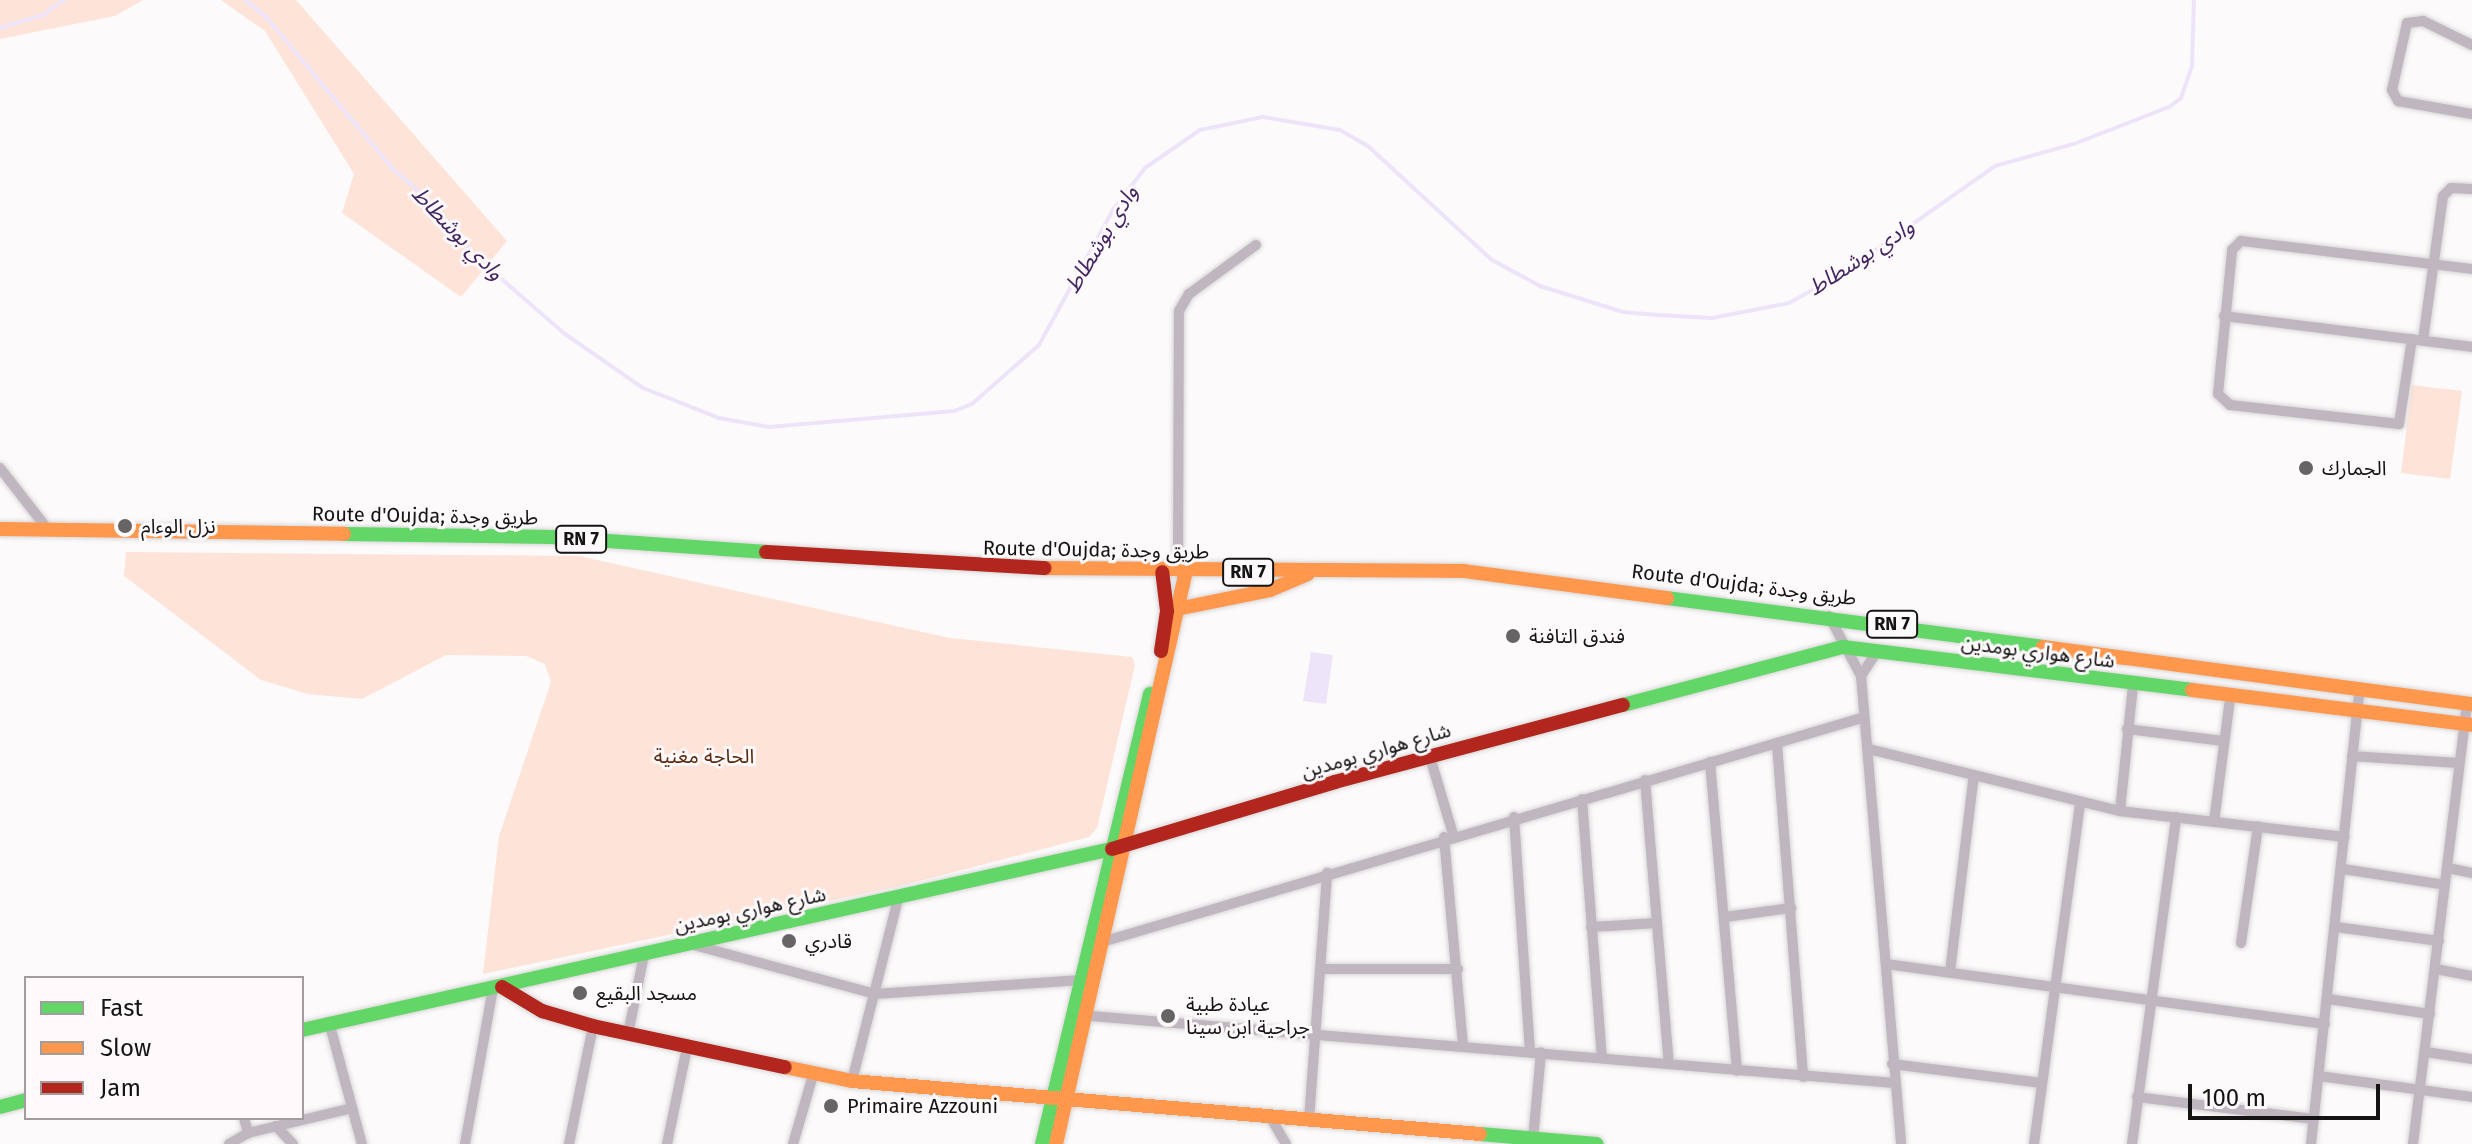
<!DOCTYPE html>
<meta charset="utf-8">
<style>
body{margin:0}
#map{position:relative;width:2472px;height:1144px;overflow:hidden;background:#fdfafb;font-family:"Fira Sans","Noto Sans Arabic",sans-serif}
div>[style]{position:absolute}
.green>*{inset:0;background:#fee3d8}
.water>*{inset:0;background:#ede4fa}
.stream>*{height:4px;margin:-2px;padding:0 2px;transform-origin:2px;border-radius:2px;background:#ede4fa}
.roads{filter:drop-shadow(0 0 2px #d7d6d6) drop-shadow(0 0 2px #d7d6d6)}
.street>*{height:10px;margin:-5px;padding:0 5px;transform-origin:5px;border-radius:5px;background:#c0b6bf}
.fast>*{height:14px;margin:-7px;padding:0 7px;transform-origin:7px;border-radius:7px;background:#63d668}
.slow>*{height:14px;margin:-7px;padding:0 7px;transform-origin:7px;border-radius:7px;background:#ff974d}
.jam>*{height:14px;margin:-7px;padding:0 7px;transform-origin:7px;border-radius:7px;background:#b3261e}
.dots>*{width:22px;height:22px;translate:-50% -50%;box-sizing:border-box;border:4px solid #fef9fb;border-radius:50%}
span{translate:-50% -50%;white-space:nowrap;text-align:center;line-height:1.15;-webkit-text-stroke:6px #fef9fb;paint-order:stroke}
.shield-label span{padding:2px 6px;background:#fef9fb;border:2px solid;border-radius:6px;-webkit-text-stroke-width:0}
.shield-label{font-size:18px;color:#151314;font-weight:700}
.poi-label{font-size:20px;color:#151314}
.left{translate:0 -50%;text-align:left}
.street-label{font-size:20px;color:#151314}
.park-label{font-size:20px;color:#5a290d}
.water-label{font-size:22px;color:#422661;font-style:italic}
.legend{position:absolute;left:24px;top:976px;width:280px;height:144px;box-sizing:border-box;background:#fef9fb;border:2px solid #a19d9f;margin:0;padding:10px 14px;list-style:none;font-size:24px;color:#151314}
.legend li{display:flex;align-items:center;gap:16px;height:40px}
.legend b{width:40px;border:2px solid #a19d9f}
.scale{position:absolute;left:2188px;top:1084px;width:192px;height:36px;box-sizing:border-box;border:4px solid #151314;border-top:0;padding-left:10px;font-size:24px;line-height:28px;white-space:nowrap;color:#151314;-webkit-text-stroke:6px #fef9fb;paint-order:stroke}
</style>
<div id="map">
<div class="green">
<i style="clip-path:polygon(0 0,143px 0,115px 16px,0 39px)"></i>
<i style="clip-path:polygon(221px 0,296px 0,507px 241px,461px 297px,342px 213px,354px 174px,265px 31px)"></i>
<i style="clip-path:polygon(2412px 385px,2462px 391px,2450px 479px,2401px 473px)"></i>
<i style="clip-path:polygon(126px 552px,579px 556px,950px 638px,1132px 657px,1135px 665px,1097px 828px,1089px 837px,900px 886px,483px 974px,499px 836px,551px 682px,545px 664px,526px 656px,446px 655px,362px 699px,308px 694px,261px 680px,124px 576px)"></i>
</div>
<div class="water">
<i style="clip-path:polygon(1311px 652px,1333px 655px,1326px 704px,1303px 701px)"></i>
</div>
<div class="stream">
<i style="left:245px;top:0;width:27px;rotate:39deg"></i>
<i style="left:266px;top:17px;width:199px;rotate:50.1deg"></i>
<i style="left:394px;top:170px;width:45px;rotate:40.5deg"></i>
<i style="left:428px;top:199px;width:75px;rotate:50.4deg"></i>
<i style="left:476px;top:257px;width:118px;rotate:40.9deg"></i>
<i style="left:565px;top:334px;width:95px;rotate:34.7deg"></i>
<i style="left:643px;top:388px;width:82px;rotate:21.5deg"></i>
<i style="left:719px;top:418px;width:51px;rotate:10.2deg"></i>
<i style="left:769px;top:427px;width:186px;rotate:-4.9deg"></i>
<i style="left:954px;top:411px;width:19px;rotate:-21deg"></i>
<i style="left:972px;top:404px;width:89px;rotate:-41.4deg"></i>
<i style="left:1039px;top:345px;width:154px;rotate:-61.3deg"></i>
<i style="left:1113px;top:210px;width:53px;rotate:-52.7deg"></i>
<i style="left:1145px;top:168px;width:67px;rotate:-34.6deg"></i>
<i style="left:1200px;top:130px;width:64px;rotate:-11.7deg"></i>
<i style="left:1263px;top:117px;width:78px;rotate:9.6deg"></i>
<i style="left:1340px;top:130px;width:34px;rotate:30deg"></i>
<i style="left:1369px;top:147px;width:167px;rotate:42.6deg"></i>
<i style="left:1492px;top:260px;width:55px;rotate:28.4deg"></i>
<i style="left:1540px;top:286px;width:87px;rotate:17.4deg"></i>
<i style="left:1623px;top:312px;width:34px;rotate:5deg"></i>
<i style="left:1657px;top:315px;width:55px;rotate:3.1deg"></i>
<i style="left:1712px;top:318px;width:78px;rotate:-11deg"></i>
<i style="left:1789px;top:303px;width:58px;rotate:-28.8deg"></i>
<i style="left:1840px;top:275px;width:189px;rotate:-35.1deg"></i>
<i style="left:1995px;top:166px;width:82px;rotate:-15.6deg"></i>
<i style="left:2074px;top:144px;width:102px;rotate:-21.3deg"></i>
<i style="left:2169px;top:107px;width:15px;rotate:-37deg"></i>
<i style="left:2181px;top:98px;width:34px;rotate:-71deg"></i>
<i style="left:2192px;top:66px;width:66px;rotate:-88.3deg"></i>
<i style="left:0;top:28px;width:45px;rotate:-16.8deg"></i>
<i style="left:43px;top:15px;width:26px;rotate:-36deg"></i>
</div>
<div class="roads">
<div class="street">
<i style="left:2472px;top:45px;width:55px;rotate:-153.9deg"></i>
<i style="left:2423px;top:21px;width:16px;rotate:173deg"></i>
<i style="left:2407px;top:23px;width:69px;rotate:102.6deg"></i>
<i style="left:2392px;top:90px;width:13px;rotate:61deg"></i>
<i style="left:2398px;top:101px;width:75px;rotate:10deg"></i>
<i style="left:2224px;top:316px;width:250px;rotate:7.1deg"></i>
<i style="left:2412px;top:339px;width:86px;rotate:98.7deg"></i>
<i style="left:2399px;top:424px;width:170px;rotate:-173.6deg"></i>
<i style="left:2230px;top:405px;width:16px;rotate:-137deg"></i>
<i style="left:2218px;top:394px;width:145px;rotate:-84.4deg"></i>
<i style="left:2232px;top:250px;width:13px;rotate:-45deg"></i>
<i style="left:2241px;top:241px;width:233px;rotate:6.9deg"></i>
<i style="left:2423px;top:340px;width:145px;rotate:-82.1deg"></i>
<i style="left:2443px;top:196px;width:11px;rotate:-45deg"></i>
<i style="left:2451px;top:188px;width:21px;rotate:3deg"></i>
<i style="left:0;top:468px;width:80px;rotate:52.1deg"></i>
<i style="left:1178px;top:572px;width:261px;rotate:-89.8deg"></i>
<i style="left:1179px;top:311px;width:20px;rotate:-60deg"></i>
<i style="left:1189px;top:294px;width:83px;rotate:-36.2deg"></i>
<i style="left:1829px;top:616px;width:68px;rotate:61.9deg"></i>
<i style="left:1861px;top:676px;width:470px;rotate:85.1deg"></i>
<i style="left:1861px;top:676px;width:31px;rotate:-57deg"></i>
<i style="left:2127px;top:729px;width:98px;rotate:7.1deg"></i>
<i style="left:1777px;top:744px;width:334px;rotate:85.5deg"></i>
<i style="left:1869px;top:749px;width:259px;rotate:13.9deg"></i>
<i style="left:2120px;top:811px;width:226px;rotate:6.6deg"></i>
<i style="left:2352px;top:756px;width:105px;rotate:3.8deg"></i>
<i style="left:1430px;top:757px;width:80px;rotate:73.4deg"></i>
<i style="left:1710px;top:762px;width:310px;rotate:85deg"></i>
<i style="left:1645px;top:780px;width:284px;rotate:85.2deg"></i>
<i style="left:1582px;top:799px;width:259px;rotate:85.6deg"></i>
<i style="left:2120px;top:811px;width:127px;rotate:-84.1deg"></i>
<i style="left:1514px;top:817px;width:235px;rotate:86.1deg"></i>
<i style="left:2214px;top:822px;width:125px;rotate:-82.6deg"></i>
<i style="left:1444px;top:837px;width:210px;rotate:84.8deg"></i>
<i style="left:2448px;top:868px;width:25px;rotate:12deg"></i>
<i style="left:2343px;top:869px;width:103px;rotate:8.9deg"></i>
<i style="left:1725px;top:917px;width:67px;rotate:-7.8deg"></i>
<i style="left:1591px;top:927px;width:65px;rotate:-3.5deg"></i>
<i style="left:2336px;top:927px;width:104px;rotate:7.7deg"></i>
<i style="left:1102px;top:942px;width:795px;rotate:-16.43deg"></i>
<i style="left:2241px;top:943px;width:118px;rotate:-81.7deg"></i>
<i style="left:690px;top:944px;width:192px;rotate:15.1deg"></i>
<i style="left:875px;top:994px;width:207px;rotate:-3.9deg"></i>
<i style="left:1886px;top:964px;width:443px;rotate:7.8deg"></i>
<i style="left:1320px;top:969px;width:138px"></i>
<i style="left:2436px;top:969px;width:37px;rotate:11deg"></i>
<i style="left:1950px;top:972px;width:198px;rotate:-83.1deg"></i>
<i style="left:2328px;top:999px;width:103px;rotate:8.4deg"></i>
<i style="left:1079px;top:1015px;width:818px;rotate:4.77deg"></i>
<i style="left:329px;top:1022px;width:126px;rotate:74.9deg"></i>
<i style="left:628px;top:1034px;width:81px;rotate:-78.6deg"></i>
<i style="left:2426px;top:1052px;width:47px;rotate:8.7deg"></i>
<i style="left:1892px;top:1064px;width:151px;rotate:7.2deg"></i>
<i style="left:2319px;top:1076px;width:154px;rotate:7.8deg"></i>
<i style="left:852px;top:1081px;width:188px;rotate:-75.8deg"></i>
<i style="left:2137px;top:1097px;width:177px;rotate:7.1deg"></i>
<i style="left:244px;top:1118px;width:16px;rotate:75deg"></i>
<i style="left:1271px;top:1118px;width:30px;rotate:60deg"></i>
<i style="left:1309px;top:1120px;width:248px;rotate:-85.8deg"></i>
<i style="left:276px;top:1126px;width:25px;rotate:47deg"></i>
<i style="left:1533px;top:1139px;width:87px;rotate:-84.7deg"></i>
<i style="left:229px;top:1144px;width:22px;rotate:-30deg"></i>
<i style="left:248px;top:1133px;width:107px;rotate:-13.5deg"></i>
<i style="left:465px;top:1144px;width:158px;rotate:-79.8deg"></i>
<i style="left:569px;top:1144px;width:120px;rotate:-78.5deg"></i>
<i style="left:667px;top:1144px;width:99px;rotate:-78.3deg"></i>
<i style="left:793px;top:1144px;width:72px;rotate:-73.8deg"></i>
<i style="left:2034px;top:1144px;width:344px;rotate:-82.3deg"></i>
<i style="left:2132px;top:1144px;width:330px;rotate:-82.3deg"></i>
<i style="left:2311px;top:1144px;width:459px;rotate:-83.9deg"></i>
<i style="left:2413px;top:1144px;width:444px;rotate:-83deg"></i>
</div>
<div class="fast">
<i style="left:344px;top:534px;width:207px;rotate:0.8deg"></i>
<i style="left:551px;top:537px;width:216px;rotate:4deg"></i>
<i style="left:1667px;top:598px;width:379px;rotate:7.4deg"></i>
<i style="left:1623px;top:705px;width:228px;rotate:-14.8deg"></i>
<i style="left:1843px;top:647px;width:352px;rotate:7deg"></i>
<i style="left:302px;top:1030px;width:830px;rotate:-12.6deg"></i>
<i style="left:0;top:1107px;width:27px;rotate:-15deg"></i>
<i style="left:1480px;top:1134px;width:117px;rotate:4.9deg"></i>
<i style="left:1042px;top:1144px;width:463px;rotate:-76.5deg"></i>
</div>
<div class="slow">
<i style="left:0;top:529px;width:344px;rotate:0.8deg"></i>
<i style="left:1045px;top:568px;width:419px;rotate:0.4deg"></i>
<i style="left:1464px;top:571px;width:205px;rotate:7.6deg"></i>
<i style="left:1167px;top:611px;width:105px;rotate:-11.5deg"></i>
<i style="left:1270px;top:590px;width:41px;rotate:-22.8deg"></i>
<i style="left:2043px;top:647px;width:433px;rotate:7.6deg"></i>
<i style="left:2192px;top:690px;width:282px;rotate:7.1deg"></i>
<i style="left:785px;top:1067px;width:68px;rotate:11.8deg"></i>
<i style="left:852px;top:1081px;width:630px;rotate:4.82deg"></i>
<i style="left:1056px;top:1144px;width:588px;rotate:-77.22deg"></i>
</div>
<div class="jam">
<i style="left:766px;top:552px;width:279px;rotate:3.3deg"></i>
<i style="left:1161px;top:651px;width:40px;rotate:-81.5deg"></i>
<i style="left:1167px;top:611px;width:39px;rotate:-97deg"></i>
<i style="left:1112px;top:849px;width:233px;rotate:-16.7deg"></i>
<i style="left:1335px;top:782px;width:298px;rotate:-15deg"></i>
<i style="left:502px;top:987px;width:47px;rotate:31deg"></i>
<i style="left:542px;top:1011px;width:53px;rotate:16.4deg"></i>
<i style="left:593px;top:1026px;width:196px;rotate:12.1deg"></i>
</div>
</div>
<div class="dots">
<i style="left:2306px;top:468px;background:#666465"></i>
<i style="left:125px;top:526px;background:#666465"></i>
<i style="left:1513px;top:636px;background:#666465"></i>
<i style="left:789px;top:941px;background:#666465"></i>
<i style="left:580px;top:993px;background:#666465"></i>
<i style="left:1168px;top:1016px;background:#666465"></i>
<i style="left:831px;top:1106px;background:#666465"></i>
</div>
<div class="shield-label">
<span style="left:581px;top:539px">RN 7</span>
<span style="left:1248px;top:572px">RN 7</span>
<span style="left:1892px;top:624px">RN 7</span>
</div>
<div class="poi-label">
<span class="left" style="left:2322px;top:468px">الجمارك</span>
<span class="left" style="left:141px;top:526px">نزل الوءام</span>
<span class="left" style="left:1529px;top:636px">فندق التافنة</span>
<span class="left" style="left:805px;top:941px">قادري</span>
<span class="left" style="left:596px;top:993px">مسجد البقيع</span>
<span class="left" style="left:1186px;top:1016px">عيادة طبية<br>جراحية ابن سينا</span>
<span class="left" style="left:847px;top:1106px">Primaire Azzouni</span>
</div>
<div class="street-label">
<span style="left:425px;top:516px;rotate:1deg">Route d'Oujda; طريق وجدة</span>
<span style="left:1096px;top:550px;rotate:1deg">Route d'Oujda; طريق وجدة</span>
<span style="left:1744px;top:585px;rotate:7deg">Route d'Oujda; طريق وجدة</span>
<span style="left:2038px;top:652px;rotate:7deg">شارع هواري بومدين</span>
<span style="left:1376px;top:751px;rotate:-16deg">شارع هواري بومدين</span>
<span style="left:750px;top:910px;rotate:-12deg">شارع هواري بومدين</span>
</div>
<div class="park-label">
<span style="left:704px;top:756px">الحاجة مغنية</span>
</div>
<div class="water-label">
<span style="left:458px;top:233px;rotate:46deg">وادي بوشطاط</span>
<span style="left:1101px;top:239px;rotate:-59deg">وادي بوشطاط</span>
<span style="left:1861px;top:257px;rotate:-33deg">وادي بوشطاط</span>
</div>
<ul class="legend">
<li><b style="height:10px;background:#63d668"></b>Fast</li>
<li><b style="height:10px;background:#ff974d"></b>Slow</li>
<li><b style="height:10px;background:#b3261e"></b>Jam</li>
</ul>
<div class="scale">100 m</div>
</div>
